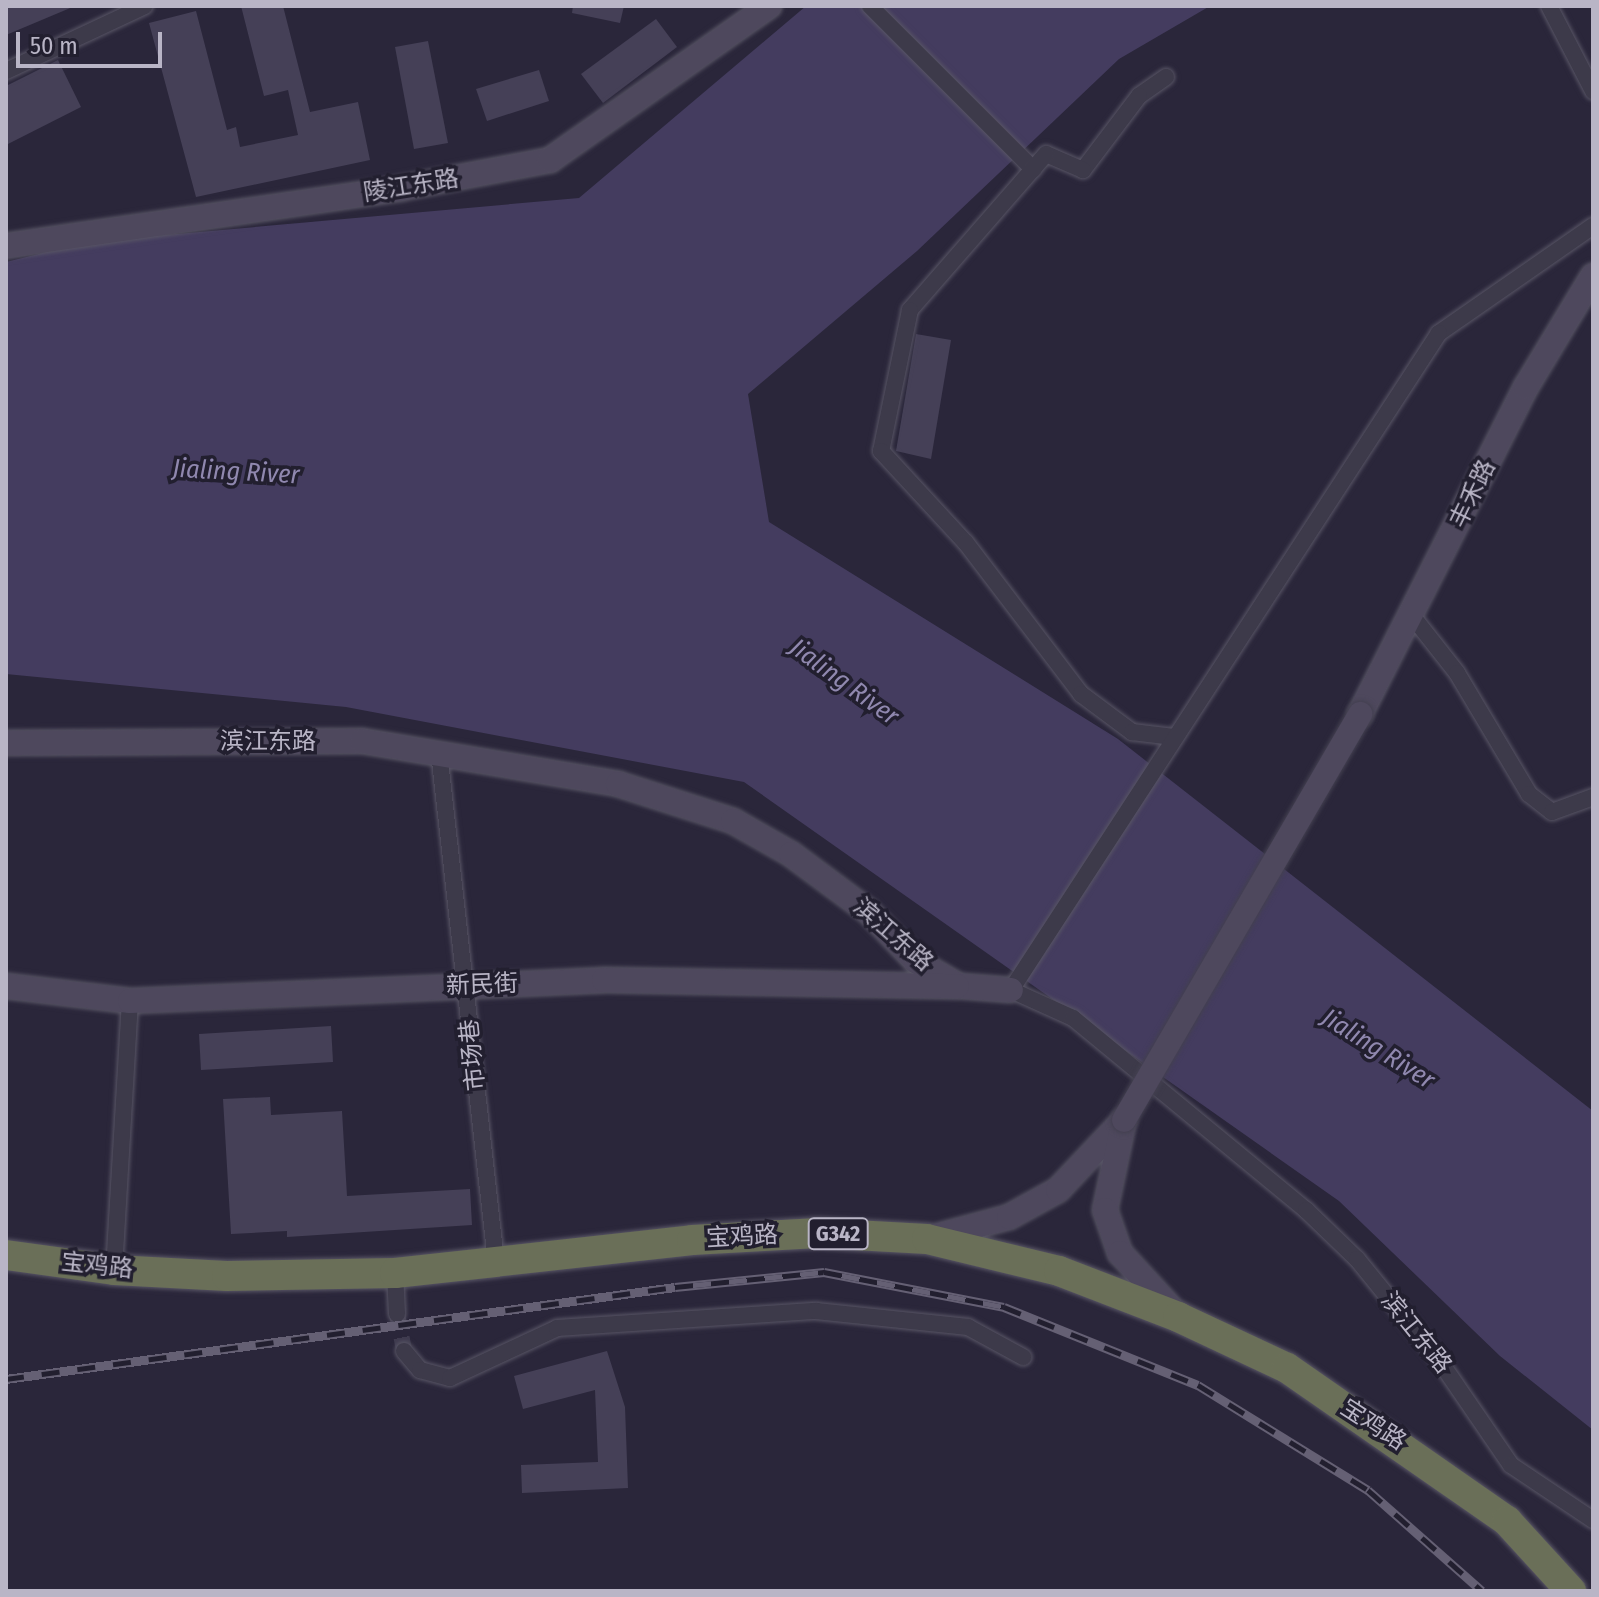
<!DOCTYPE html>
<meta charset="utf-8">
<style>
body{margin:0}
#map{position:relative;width:1599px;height:1597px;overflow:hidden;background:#2a263a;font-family:"Fira Sans Condensed","Noto Sans SC",sans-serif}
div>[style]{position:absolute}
.water>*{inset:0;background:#443c5f}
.building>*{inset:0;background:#454057}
.street-tunnel>*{height:16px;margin-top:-8px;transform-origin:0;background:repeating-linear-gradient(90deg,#3f3b4f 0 16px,transparent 0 24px)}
.roads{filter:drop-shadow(0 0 2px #585565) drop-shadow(0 0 2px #585565)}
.street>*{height:16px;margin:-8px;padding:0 8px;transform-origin:8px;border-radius:8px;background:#3d3a4a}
.secondary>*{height:24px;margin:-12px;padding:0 12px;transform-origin:12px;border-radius:12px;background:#4e485d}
.highway>*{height:30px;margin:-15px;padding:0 15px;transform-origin:15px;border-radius:15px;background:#6a6f58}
.rail>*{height:9px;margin-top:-4.5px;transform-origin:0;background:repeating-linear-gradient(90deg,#221f2f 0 18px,#656074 0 36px);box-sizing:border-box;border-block:2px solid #656074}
.bridges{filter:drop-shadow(0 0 2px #434050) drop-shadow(0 0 2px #434050)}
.secondary-bridge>*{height:24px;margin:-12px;padding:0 12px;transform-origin:12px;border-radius:12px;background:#4e485d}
span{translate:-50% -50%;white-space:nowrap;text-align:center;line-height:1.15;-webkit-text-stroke:7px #221f2f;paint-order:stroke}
.shield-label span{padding:2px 6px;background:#221f2f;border:2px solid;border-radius:6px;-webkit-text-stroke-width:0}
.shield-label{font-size:22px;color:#b9b5c6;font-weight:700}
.street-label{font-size:24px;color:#b9b5c6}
.water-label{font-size:26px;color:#9088af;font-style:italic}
.frame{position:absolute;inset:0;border:8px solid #b9b5c6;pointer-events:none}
.scale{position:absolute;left:16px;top:32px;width:146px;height:36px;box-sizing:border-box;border:4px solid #b9b5c6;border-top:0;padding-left:10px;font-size:24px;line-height:28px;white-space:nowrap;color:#b9b5c6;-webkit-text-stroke:6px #221f2f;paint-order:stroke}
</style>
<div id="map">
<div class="water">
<i style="clip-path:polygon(806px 6px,1210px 6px,1119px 59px,917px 251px,748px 394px,769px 522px,1118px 739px,1593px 1111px,1593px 1430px,1500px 1356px,1339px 1201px,744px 782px,346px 707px,6px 674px,6px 262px,87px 242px,579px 198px)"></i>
</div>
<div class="building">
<i style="clip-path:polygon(6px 6px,75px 6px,6px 35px)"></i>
<i style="clip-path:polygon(241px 6px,283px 6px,310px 112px,358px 102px,370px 160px,196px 197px,149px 23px,196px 11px,227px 130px,236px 127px,240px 147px,298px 135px,288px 90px,264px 96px)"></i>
<i style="clip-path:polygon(573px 6px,624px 6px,620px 23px,572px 13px)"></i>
<i style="clip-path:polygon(656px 19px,677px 47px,603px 103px,581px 74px)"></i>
<i style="clip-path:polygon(428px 41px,448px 143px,414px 149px,395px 47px)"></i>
<i style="clip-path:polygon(58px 60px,81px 107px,6px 145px,6px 86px)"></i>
<i style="clip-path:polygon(539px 70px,549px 101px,487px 121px,476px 89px)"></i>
<i style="clip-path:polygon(916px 334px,951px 340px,931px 459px,896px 451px)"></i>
<i style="clip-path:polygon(331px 1026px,333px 1062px,201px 1070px,199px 1034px)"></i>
<i style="clip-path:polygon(270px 1097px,271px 1115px,342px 1111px,347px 1196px,470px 1189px,472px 1225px,287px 1237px,287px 1231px,231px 1234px,223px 1099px)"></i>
<i style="clip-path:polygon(607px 1351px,625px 1407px,628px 1488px,522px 1493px,521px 1465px,598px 1462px,595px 1390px,523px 1409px,514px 1376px)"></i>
</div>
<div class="street-tunnel">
<i style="left:397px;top:1314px;width:38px;rotate:79deg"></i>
</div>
<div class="roads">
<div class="street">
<i style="left:870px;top:6px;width:231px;rotate:45deg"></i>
<i style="left:1549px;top:6px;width:96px;rotate:62.6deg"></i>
<i style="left:6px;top:71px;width:153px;rotate:-25.1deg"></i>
<i style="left:1166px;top:77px;width:33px;rotate:145deg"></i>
<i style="left:1139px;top:96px;width:93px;rotate:127.1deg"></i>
<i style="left:1083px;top:170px;width:40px;rotate:-156.6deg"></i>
<i style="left:1046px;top:154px;width:207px;rotate:131.1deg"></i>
<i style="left:910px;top:310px;width:144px;rotate:101.6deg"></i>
<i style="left:881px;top:451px;width:125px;rotate:47.3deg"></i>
<i style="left:966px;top:543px;width:190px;rotate:52.7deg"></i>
<i style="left:1081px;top:694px;width:64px;rotate:36.7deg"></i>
<i style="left:1132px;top:732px;width:42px;rotate:6.8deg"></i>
<i style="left:1593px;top:226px;width:188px;rotate:145.2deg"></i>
<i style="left:1439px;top:333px;width:784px;rotate:123.08deg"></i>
<i style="left:1011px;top:990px;width:68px;rotate:24.3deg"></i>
<i style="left:1073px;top:1018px;width:302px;rotate:39.5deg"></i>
<i style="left:1306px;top:1210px;width:71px;rotate:43.9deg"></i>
<i style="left:1357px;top:1259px;width:130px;rotate:50.9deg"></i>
<i style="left:1439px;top:1360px;width:127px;rotate:55.6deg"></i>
<i style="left:1511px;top:1465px;width:99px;rotate:33.9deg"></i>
<i style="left:1413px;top:617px;width:71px;rotate:51.8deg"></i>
<i style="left:1457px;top:673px;width:141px;rotate:59.2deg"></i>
<i style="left:1529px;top:794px;width:29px;rotate:38deg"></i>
<i style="left:1552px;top:812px;width:44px;rotate:-20.1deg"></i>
<i style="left:439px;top:752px;width:512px;rotate:83.61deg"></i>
<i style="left:114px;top:1270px;width:269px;rotate:-86.6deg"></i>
<i style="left:395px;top:1273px;width:41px;rotate:87.2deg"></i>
<i style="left:404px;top:1351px;width:25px;rotate:50deg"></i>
<i style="left:420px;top:1370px;width:31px;rotate:15deg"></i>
<i style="left:450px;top:1378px;width:118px;rotate:-25deg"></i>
<i style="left:557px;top:1328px;width:260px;rotate:-3.8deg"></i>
<i style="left:816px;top:1311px;width:153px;rotate:6deg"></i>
<i style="left:968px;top:1327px;width:63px;rotate:28.6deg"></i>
</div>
<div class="secondary">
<i style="left:6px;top:246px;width:400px;rotate:-8.3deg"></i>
<i style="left:402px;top:188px;width:151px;rotate:-10.7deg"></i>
<i style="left:550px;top:160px;width:268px;rotate:-35.1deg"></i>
<i style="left:1360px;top:714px;width:367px;rotate:-63.1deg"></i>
<i style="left:1526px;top:387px;width:130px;rotate:-58.9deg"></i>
<i style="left:6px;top:743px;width:356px;rotate:-0.3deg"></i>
<i style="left:362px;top:741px;width:260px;rotate:9.5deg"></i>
<i style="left:618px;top:784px;width:121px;rotate:17.8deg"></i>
<i style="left:733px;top:821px;width:67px;rotate:29.6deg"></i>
<i style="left:791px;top:854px;width:97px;rotate:36.6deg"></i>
<i style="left:869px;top:912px;width:68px;rotate:46.2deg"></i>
<i style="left:916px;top:961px;width:50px;rotate:30.2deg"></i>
<i style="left:959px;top:986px;width:52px;rotate:4.4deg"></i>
<i style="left:6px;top:986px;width:125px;rotate:6.9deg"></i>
<i style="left:130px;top:1001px;width:474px;rotate:-2.5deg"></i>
<i style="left:604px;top:980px;width:353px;rotate:1deg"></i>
<i style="left:927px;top:1239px;width:85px;rotate:-15deg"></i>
<i style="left:1009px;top:1217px;width:56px;rotate:-28.9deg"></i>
<i style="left:1058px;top:1190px;width:96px;rotate:-46.7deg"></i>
<i style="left:1124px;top:1120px;width:92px;rotate:101.9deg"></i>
<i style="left:1105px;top:1210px;width:46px;rotate:70.8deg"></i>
<i style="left:1120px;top:1253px;width:84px;rotate:47.4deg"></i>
</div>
<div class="highway">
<i style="left:6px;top:1255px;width:109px;rotate:7.9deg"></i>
<i style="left:114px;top:1270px;width:113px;rotate:3deg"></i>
<i style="left:227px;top:1276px;width:168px;rotate:-1deg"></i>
<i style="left:395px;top:1273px;width:299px;rotate:-6.3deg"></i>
<i style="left:692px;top:1240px;width:126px;rotate:-3.2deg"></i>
<i style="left:818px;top:1233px;width:109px;rotate:3.2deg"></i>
<i style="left:927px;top:1239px;width:136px;rotate:13.6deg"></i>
<i style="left:1059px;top:1271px;width:128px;rotate:21.1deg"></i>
<i style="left:1178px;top:1317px;width:120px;rotate:25.1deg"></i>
<i style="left:1287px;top:1368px;width:268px;rotate:34.8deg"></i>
<i style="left:1507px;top:1521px;width:95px;rotate:47.6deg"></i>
</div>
</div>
<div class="rail">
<i style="left:6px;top:1379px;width:675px;rotate:-7.83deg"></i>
<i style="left:675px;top:1287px;width:150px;rotate:-5.7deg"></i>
<i style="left:824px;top:1272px;width:183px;rotate:11deg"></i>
<i style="left:1004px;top:1307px;width:209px;rotate:21.9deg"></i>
<i style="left:1198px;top:1385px;width:200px;rotate:31.7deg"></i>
<i style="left:1368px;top:1490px;width:152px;rotate:41.5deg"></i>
</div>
<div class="bridges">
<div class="secondary-bridge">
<i style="left:1124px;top:1120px;width:470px;rotate:-59.8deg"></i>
</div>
</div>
<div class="shield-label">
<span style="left:838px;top:1234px">G342</span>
</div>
<div class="street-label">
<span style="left:411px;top:186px;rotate:-9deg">陵江东路</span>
<span style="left:1473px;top:494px;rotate:-64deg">丰禾路</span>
<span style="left:268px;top:742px">滨江东路</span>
<span style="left:893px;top:935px;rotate:41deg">滨江东路</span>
<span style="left:482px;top:985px;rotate:-2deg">新民街</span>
<span style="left:473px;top:1055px;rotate:-96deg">市场巷</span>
<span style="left:742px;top:1237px;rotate:-3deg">宝鸡路</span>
<span style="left:97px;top:1266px;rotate:6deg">宝鸡路</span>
<span style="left:1416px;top:1333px;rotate:51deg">滨江东路</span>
<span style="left:1373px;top:1425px;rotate:33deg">宝鸡路</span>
</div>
<div class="water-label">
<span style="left:236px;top:472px;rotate:3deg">Jialing River</span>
<span style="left:844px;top:682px;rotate:36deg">Jialing River</span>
<span style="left:1378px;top:1049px;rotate:32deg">Jialing River</span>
</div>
<div class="frame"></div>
<div class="scale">50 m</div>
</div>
